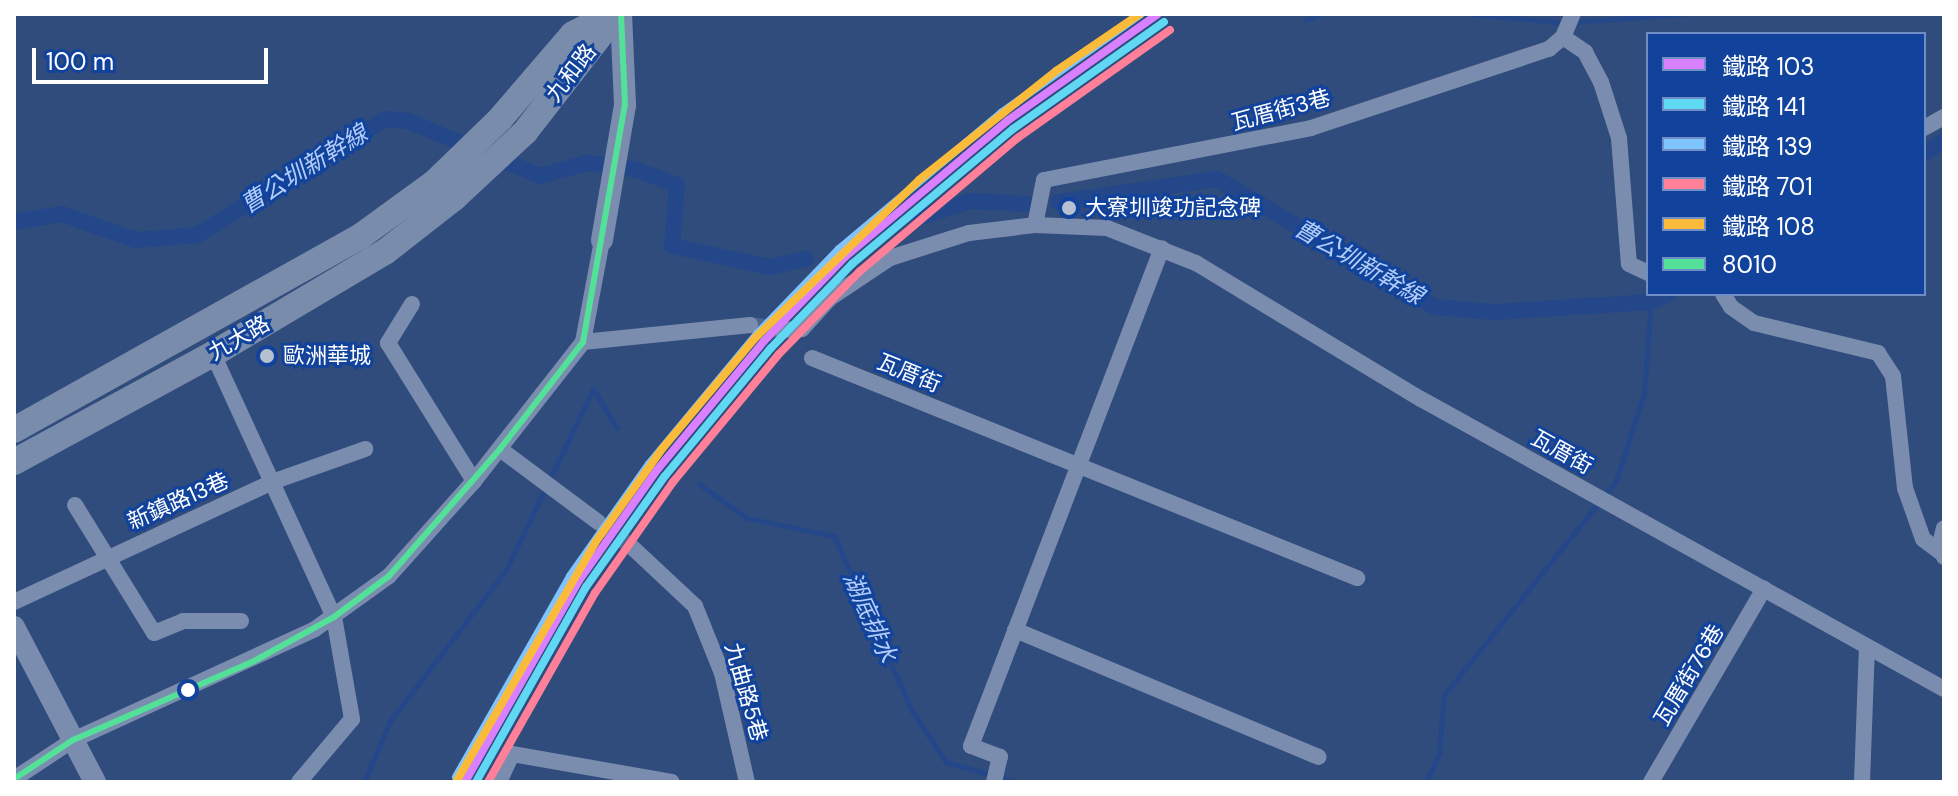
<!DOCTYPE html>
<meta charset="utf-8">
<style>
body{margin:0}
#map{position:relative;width:1958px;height:796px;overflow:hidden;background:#304c7c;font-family:"DM Sans","Noto Sans TC",sans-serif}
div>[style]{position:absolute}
.stream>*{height:5px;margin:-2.5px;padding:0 2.5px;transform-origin:2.5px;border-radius:2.5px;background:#234789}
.canal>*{height:16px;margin:-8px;padding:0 8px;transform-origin:8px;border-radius:8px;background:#234789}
.minor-tunnel>*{height:16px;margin-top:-8px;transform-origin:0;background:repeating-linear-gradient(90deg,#4f6790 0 16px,transparent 0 24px)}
.minor>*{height:16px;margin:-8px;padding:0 8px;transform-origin:8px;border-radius:8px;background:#7b8dae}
.tertiary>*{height:22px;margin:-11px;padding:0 11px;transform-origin:11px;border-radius:11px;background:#7b8dae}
.primary>*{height:26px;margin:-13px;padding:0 13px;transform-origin:13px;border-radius:13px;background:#7a8cab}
.bus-1>*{height:6px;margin:-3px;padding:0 3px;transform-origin:3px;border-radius:3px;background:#53e098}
.rail-1>*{height:8px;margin:-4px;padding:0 4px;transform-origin:4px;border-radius:4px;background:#d880ff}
.rail-2>*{height:8px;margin:-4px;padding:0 4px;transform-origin:4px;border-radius:4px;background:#60d8f3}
.rail-3>*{height:8px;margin:-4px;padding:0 4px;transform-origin:4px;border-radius:4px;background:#80c4ff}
.rail-4>*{height:8px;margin:-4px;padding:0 4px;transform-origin:4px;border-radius:4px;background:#ff8098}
.rail-5>*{height:8px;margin:-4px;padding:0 4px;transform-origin:4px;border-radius:4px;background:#fbbb3a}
.dots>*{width:22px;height:22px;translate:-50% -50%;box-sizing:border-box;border:4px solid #11439c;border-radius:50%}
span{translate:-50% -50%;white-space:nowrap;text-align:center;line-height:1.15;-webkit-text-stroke:6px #11439c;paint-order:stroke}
.street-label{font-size:22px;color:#fff}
.poi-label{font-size:22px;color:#fff}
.left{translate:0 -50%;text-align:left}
.water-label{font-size:24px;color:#b3cefb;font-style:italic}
.frame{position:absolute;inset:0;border:16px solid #fff;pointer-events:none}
.legend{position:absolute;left:1646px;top:32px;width:280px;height:264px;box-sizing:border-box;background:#11439c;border:2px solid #708ec4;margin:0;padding:10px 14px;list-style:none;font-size:24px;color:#fff}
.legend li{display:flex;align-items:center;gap:16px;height:40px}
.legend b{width:40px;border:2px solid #708ec4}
.scale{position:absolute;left:32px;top:48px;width:236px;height:36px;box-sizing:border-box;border:4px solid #fff;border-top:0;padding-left:10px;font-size:24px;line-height:28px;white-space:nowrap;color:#fff;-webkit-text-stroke:6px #11439c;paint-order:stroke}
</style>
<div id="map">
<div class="stream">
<i style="left:1471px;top:14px;width:94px;rotate:5.5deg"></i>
<i style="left:1306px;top:20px;width:14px;rotate:-25deg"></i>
<i style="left:1575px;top:22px;width:109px;rotate:-4.2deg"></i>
<i style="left:593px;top:389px;width:46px;rotate:58.4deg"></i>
<i style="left:699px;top:484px;width:59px;rotate:35.3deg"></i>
<i style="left:747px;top:518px;width:89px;rotate:11.7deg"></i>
<i style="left:834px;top:536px;width:192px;rotate:66deg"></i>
<i style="left:912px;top:711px;width:61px;rotate:56.3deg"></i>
<i style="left:946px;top:762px;width:73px;rotate:15.9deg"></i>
<i style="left:364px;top:782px;width:66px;rotate:-66.9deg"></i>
<i style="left:390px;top:721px;width:190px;rotate:-52.5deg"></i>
<i style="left:506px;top:570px;width:201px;rotate:-64.3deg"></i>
<i style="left:1426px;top:782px;width:31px;rotate:-65deg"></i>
<i style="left:1439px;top:754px;width:59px;rotate:-85.2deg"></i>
<i style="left:1444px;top:695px;width:275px;rotate:-51.2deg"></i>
<i style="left:1616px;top:481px;width:92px;rotate:-72.3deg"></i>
<i style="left:1644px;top:393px;width:91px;rotate:-85.6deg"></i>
</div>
<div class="canal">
<i style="left:1924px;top:153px;width:23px;rotate:-31deg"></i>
<i style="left:1058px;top:202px;width:161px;rotate:-8.2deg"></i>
<i style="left:1217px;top:179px;width:253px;rotate:30.4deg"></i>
<i style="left:1435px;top:307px;width:60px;rotate:4.8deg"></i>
<i style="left:1495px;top:312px;width:156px;rotate:-3.7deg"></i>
<i style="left:1651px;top:302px;width:20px;rotate:-24deg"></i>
<i style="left:921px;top:217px;width:52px;rotate:-18.1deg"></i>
<i style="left:970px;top:201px;width:57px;rotate:3deg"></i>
<i style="left:14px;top:222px;width:49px;rotate:-9.5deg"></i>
<i style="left:62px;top:214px;width:78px;rotate:19.4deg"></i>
<i style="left:136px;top:240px;width:61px;rotate:-4.7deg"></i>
<i style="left:197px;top:235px;width:221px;rotate:-31.7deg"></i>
<i style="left:385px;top:119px;width:23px;rotate:5deg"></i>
<i style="left:408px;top:121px;width:143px;rotate:22.6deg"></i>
<i style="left:540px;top:176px;width:49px;rotate:-15.5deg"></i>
<i style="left:587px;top:163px;width:47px;rotate:7.3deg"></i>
<i style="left:634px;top:169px;width:46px;rotate:20.4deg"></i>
<i style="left:677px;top:185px;width:61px;rotate:94.7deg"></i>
<i style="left:672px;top:246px;width:100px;rotate:12.1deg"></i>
<i style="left:770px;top:267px;width:37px;rotate:-13deg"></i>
</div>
<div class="minor-tunnel">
<i style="left:750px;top:325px;width:32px;rotate:9deg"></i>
<i style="left:598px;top:522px;width:44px;rotate:36.6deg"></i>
</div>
<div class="minor">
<i style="left:1563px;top:37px;width:27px;rotate:34deg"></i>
<i style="left:1585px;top:52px;width:34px;rotate:62deg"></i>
<i style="left:1601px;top:82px;width:59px;rotate:72.2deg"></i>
<i style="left:1619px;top:138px;width:126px;rotate:85.5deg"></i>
<i style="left:1629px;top:264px;width:21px;rotate:25deg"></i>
<i style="left:1924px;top:128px;width:23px;rotate:-29deg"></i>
<i style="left:1035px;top:225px;width:46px;rotate:-78.7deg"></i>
<i style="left:1044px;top:180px;width:272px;rotate:-11deg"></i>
<i style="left:1311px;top:128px;width:251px;rotate:-18.4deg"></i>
<i style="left:1549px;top:49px;width:18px;rotate:-41deg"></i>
<i style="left:1563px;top:37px;width:25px;rotate:-67deg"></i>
<i style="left:1723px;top:294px;width:15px;rotate:58deg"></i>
<i style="left:1731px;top:307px;width:28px;rotate:35deg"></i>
<i style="left:1754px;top:323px;width:128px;rotate:13.6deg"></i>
<i style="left:1878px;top:353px;width:27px;rotate:57deg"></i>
<i style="left:1893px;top:376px;width:113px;rotate:83.9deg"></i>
<i style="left:1905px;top:488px;width:54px;rotate:70.6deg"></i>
<i style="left:1923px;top:539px;width:25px;rotate:37deg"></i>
<i style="left:412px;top:304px;width:46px;rotate:121.6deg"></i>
<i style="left:388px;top:343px;width:163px;rotate:58.1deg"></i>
<i style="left:782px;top:330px;width:20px;rotate:-3deg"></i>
<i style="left:802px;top:329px;width:42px;rotate:-47.9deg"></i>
<i style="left:830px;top:298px;width:72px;rotate:-33.7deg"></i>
<i style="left:890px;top:258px;width:83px;rotate:-17.6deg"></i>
<i style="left:969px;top:233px;width:66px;rotate:-6.9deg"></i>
<i style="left:1035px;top:225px;width:72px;rotate:2.4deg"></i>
<i style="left:1107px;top:228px;width:96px;rotate:21.5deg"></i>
<i style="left:1196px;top:263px;width:263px;rotate:31.2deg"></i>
<i style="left:1421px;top:399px;width:598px;rotate:29.01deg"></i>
<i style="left:583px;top:342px;width:168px;rotate:-5.8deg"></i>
<i style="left:213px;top:354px;width:289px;rotate:65.3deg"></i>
<i style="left:334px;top:617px;width:104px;rotate:80deg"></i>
<i style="left:352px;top:719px;width:82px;rotate:130.1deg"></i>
<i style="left:812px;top:358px;width:588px;rotate:21.98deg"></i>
<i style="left:500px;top:449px;width:122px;rotate:36.7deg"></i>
<i style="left:75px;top:505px;width:150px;rotate:58.3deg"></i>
<i style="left:154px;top:633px;width:31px;rotate:-22deg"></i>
<i style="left:183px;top:621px;width:58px"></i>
<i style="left:633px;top:548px;width:85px;rotate:43.1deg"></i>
<i style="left:695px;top:606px;width:72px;rotate:68.1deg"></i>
<i style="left:722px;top:673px;width:112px;rotate:77.1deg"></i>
<i style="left:1944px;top:557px;width:14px;rotate:-107deg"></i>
<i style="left:1940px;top:544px;width:16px;rotate:-76deg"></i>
<i style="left:14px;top:602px;width:285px;rotate:-24.9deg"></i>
<i style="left:272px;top:482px;width:99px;rotate:-19.5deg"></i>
<i style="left:1015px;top:630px;width:329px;rotate:22.7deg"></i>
<i style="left:14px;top:779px;width:71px;rotate:-33.5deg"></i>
<i style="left:73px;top:740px;width:266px;rotate:-24.6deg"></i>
<i style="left:315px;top:629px;width:91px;rotate:-35.6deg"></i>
<i style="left:389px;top:576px;width:127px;rotate:-48.2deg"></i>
<i style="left:474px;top:481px;width:177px;rotate:-51.9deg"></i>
<i style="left:583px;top:342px;width:104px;rotate:-79.4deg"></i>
<i style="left:499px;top:782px;width:31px;rotate:-65deg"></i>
<i style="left:512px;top:754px;width:162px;rotate:9.9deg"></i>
<i style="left:994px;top:782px;width:26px;rotate:-77deg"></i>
<i style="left:1000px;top:757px;width:31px;rotate:-159deg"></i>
<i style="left:971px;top:746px;width:533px;rotate:-69.02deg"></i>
<i style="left:1651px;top:782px;width:224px;rotate:-59.7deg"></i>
<i style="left:1862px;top:782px;width:135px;rotate:-87.9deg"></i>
</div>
<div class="tertiary">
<i style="left:602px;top:240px;width:137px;rotate:-80.3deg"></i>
<i style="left:625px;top:105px;width:91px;rotate:-92.5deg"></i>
<i style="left:14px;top:627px;width:175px;rotate:62.4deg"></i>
</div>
<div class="primary">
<i style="left:14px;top:430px;width:398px;rotate:-29.2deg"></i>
<i style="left:361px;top:236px;width:90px;rotate:-36deg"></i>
<i style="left:434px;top:183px;width:92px;rotate:-44.1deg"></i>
<i style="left:500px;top:119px;width:112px;rotate:-49.3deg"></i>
<i style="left:573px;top:34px;width:44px;rotate:-27.1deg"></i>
<i style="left:14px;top:462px;width:226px;rotate:-28.5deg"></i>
<i style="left:213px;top:354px;width:200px;rotate:-30.7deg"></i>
<i style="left:385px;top:252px;width:88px;rotate:-38deg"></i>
<i style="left:454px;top:198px;width:97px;rotate:-42.9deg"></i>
<i style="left:525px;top:132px;width:150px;rotate:-52.1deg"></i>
</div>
<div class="bus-1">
<i style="left:14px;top:779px;width:71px;rotate:-33.5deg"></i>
<i style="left:73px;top:740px;width:197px;rotate:-23.6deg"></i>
<i style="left:254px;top:661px;width:91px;rotate:-28.8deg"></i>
<i style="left:334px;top:617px;width:69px;rotate:-36.7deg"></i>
<i style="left:389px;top:576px;width:169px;rotate:-48.8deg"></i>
<i style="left:500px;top:449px;width:135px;rotate:-52.2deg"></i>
<i style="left:583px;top:342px;width:241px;rotate:-80deg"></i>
<i style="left:625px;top:105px;width:91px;rotate:-92.5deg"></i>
</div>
<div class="rail-1">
<i style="left:465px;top:782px;width:230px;rotate:-60.5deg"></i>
<i style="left:578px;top:582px;width:137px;rotate:-54.8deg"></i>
<i style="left:657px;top:470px;width:168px;rotate:-50.3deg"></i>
<i style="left:764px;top:341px;width:117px;rotate:-46deg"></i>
<i style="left:845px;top:257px;width:212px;rotate:-40deg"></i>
<i style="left:1007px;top:121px;width:185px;rotate:-35.3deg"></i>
</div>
<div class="rail-2">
<i style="left:476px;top:782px;width:224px;rotate:-60.6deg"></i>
<i style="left:586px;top:587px;width:136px;rotate:-54.6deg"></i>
<i style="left:665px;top:476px;width:166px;rotate:-50.4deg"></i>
<i style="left:771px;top:348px;width:117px;rotate:-46deg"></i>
<i style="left:852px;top:264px;width:210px;rotate:-40deg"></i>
<i style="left:1013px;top:129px;width:185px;rotate:-35.3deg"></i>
</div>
<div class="rail-3">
<i style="left:456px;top:777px;width:231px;rotate:-60.4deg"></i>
<i style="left:570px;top:576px;width:137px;rotate:-54.8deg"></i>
<i style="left:649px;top:464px;width:169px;rotate:-50.3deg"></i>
<i style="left:757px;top:334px;width:118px;rotate:-46deg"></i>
<i style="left:839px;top:249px;width:212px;rotate:-40deg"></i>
<i style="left:1001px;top:113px;width:171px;rotate:-35.3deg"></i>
</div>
<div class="rail-4">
<i style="left:488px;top:782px;width:217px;rotate:-60.5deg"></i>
<i style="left:595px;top:593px;width:136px;rotate:-54.9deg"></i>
<i style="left:673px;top:482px;width:166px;rotate:-50.4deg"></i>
<i style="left:779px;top:354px;width:115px;rotate:-45.7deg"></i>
<i style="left:859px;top:272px;width:209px;rotate:-40.2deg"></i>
<i style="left:1019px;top:137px;width:185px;rotate:-35.3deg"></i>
</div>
<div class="rail-5">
<i style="left:456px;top:782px;width:276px;rotate:-59.8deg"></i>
<i style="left:595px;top:543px;width:115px;rotate:-54.5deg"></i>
<i style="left:662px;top:449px;width:145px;rotate:-50deg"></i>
<i style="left:755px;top:338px;width:228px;rotate:-43.9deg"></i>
<i style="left:919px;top:180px;width:175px;rotate:-38.5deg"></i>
<i style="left:1056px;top:71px;width:102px;rotate:-34.2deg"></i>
</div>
<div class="dots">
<i style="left:1069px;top:208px;background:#b7c0d1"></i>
<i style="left:267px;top:356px;background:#b7c0d1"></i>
<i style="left:188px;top:690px;background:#fff"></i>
</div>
<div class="street-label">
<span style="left:571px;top:73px;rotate:-52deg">九和路</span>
<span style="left:1281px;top:110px;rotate:-15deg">瓦厝街3巷</span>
<span style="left:239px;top:338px;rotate:-30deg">九大路</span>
<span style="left:909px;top:373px;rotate:22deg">瓦厝街</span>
<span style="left:1562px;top:452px;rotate:29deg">瓦厝街</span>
<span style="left:178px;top:501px;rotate:-24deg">新鎮路13巷</span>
<span style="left:1689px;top:675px;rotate:-59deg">瓦厝街76巷</span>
<span style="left:746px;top:692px;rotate:74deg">九曲路5巷</span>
</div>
<div class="poi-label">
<span class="left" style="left:1085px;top:208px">大寮圳竣功記念碑</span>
<span class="left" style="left:283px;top:356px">歐洲華城</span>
</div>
<div class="water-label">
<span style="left:304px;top:169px;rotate:-32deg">曹公圳新幹線</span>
<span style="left:1359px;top:262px;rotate:30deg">曹公圳新幹線</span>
<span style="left:870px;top:617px;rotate:66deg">湖底排水</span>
</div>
<div class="frame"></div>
<ul class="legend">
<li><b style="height:10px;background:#d880ff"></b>鐵路 103</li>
<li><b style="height:10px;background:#60d8f3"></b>鐵路 141</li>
<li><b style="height:10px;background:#80c4ff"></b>鐵路 139</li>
<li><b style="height:10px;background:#ff8098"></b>鐵路 701</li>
<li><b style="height:10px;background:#fbbb3a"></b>鐵路 108</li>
<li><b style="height:10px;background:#53e098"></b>8010</li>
</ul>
<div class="scale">100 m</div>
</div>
